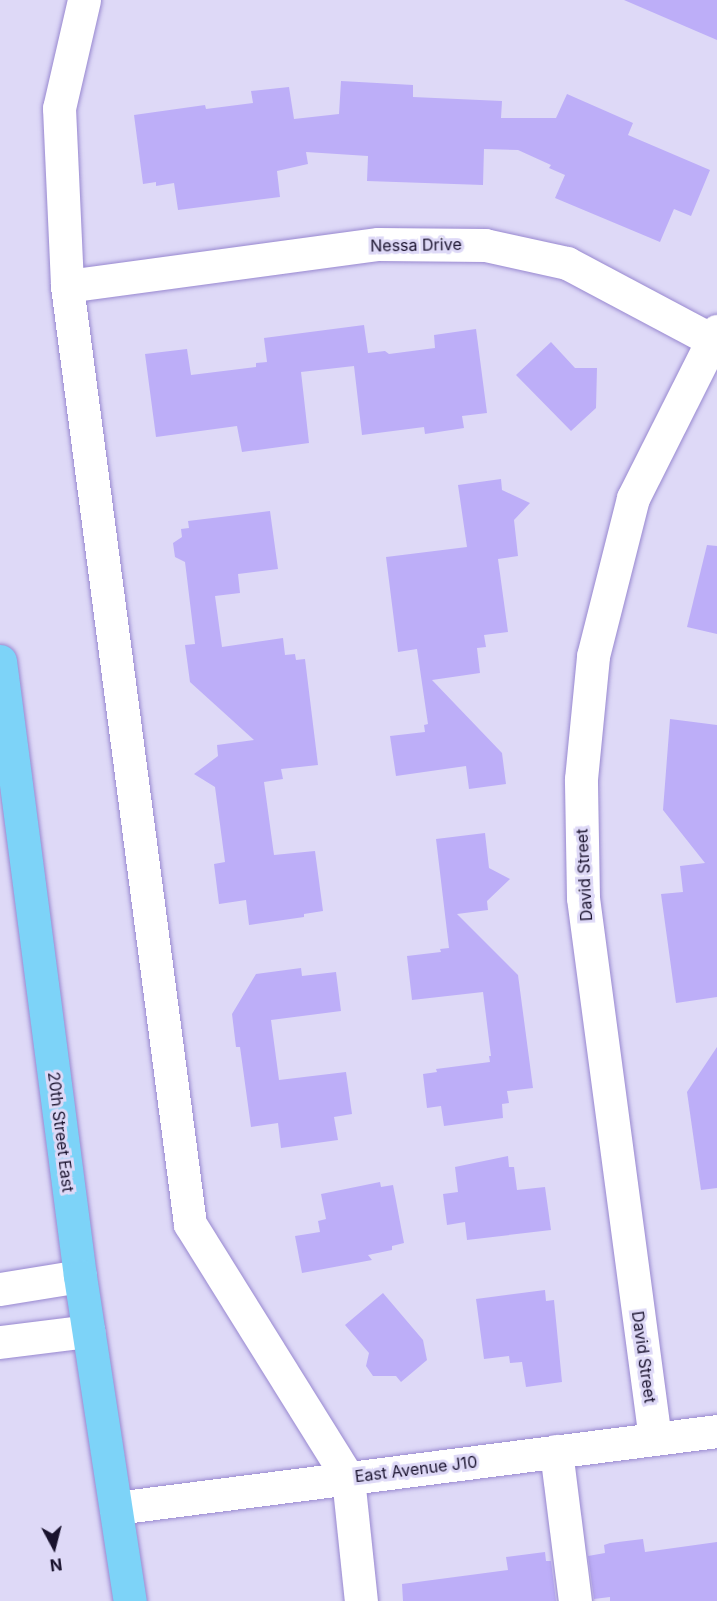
<!DOCTYPE html>
<style>
body{margin:0}
#map{position:relative;width:717px;height:1601px;overflow:hidden;background:#ded9f7;font-family:Inter,sans-serif}
div>[style]{position:absolute}
.building>*{inset:0;background:#bdaef8}
.roads{filter:drop-shadow(0 0 2px #9888d0) drop-shadow(0 0 2px #9888d0)}
.minor>*{height:33px;margin:-16.5px;padding:0 16.5px;transform-origin:16.5px;border-radius:16.5px;background:#fff}
.major>*{height:33px;margin:-16.5px;padding:0 16.5px;transform-origin:16.5px;border-radius:16.5px;background:#7dd3f8}
span{translate:-50% -50%;white-space:nowrap;text-align:center;line-height:1.15;-webkit-text-stroke:6px #ded9f7;paint-order:stroke}
.street-label{font-size:16px;color:#19122d}
.north{position:absolute;left:24px;top:1517px;width:60px;height:60px;-webkit-text-stroke:4px #ded9f7;paint-order:stroke;rotate:173deg;font-size:16px;font-weight:700;line-height:24px;text-align:center;color:#19122d}
.north::after{content:'';display:block;margin:auto;width:21px;height:27px;background:#19122d;clip-path:polygon(50% 0,100% 100%,50% 72%,0 100%)}
</style>
<div id="map">
<div class="building">
<i style="clip-path:polygon(624px 0,717px 0,717px 40px)"></i>
<i style="clip-path:polygon(341px 81px,413px 85px,413px 97px,502px 101px,501px 118px,556px 118px,567px 94px,633px 123px,628px 135px,710px 170px,691px 216px,674px 209px,660px 242px,555px 198px,565px 175px,549px 168px,551px 165px,518px 150px,484px 149px,483px 185px,367px 181px,368px 156px,306px 152px,308px 164px,277px 171px,280px 197px,178px 210px,174px 183px,156px 186px,156px 182px,143px 184px,134px 115px,205px 105px,206px 109px,253px 103px,251px 91px,289px 87px,294px 119px,339px 114px)"></i>
<i style="clip-path:polygon(364px 325px,368px 353px,385px 351px,389px 354px,435px 348px,434px 335px,476px 329px,487px 413px,462px 416px,464px 428px,425px 434px,424px 427px,362px 435px,354px 366px,301px 372px,309px 443px,242px 452px,237px 426px,156px 437px,145px 354px,187px 349px,191px 375px,256px 367px,256px 363px,267px 362px,264px 338px)"></i>
<i style="clip-path:polygon(551px 342px,575px 368px,597px 368px,596px 408px,571px 431px,516px 375px)"></i>
<i style="clip-path:polygon(501px 479px,502px 490px,530px 503px,514px 520px,518px 556px,498px 559px,508px 632px,484px 635px,486px 647px,477px 648px,480px 673px,432px 680px,502px 753px,506px 784px,469px 789px,466px 766px,396px 776px,390px 736px,425px 732px,424px 725px,428px 724px,417px 649px,398px 652px,386px 557px,467px 547px,458px 485px)"></i>
<i style="clip-path:polygon(270px 511px,278px 569px,238px 574px,240px 593px,215px 596px,222px 647px,283px 638px,285px 655px,295px 654px,296px 660px,305px 659px,318px 765px,281px 769px,283px 779px,264px 782px,274px 855px,315px 851px,323px 911px,304px 914px,304px 917px,249px 925px,246px 900px,219px 904px,214px 864px,225px 862px,215px 787px,194px 774px,218px 756px,217px 745px,254px 740px,190px 682px,185px 645px,195px 644px,185px 562px,175px 557px,173px 543px,182px 537px,181px 529px,189px 528px,188px 521px)"></i>
<i style="clip-path:polygon(707px 545px,717px 546px,717px 634px,687px 627px)"></i>
<i style="clip-path:polygon(670px 719px,717px 725px,717px 997px,676px 1003px,661px 894px,683px 892px,680px 866px,705px 863px,663px 810px)"></i>
<i style="clip-path:polygon(485px 833px,489px 868px,510px 879px,487px 901px,488px 910px,457px 914px,518px 975px,533px 1088px,507px 1091px,509px 1103px,502px 1104px,503px 1118px,444px 1126px,441px 1106px,427px 1108px,423px 1074px,437px 1072px,436px 1069px,490px 1062px,489px 1056px,491px 1056px,483px 992px,412px 1000px,407px 956px,441px 952px,440px 949px,449px 948px,436px 839px)"></i>
<i style="clip-path:polygon(301px 968px,302px 976px,336px 972px,341px 1011px,271px 1020px,279px 1080px,346px 1072px,352px 1114px,334px 1117px,338px 1140px,281px 1148px,278px 1123px,251px 1127px,240px 1047px,236px 1047px,232px 1014px,256px 974px)"></i>
<i style="clip-path:polygon(717px 1047px,717px 1188px,701px 1190px,687px 1092px)"></i>
<i style="clip-path:polygon(508px 1156px,509px 1167px,514px 1167px,517px 1190px,545px 1187px,551px 1230px,467px 1240px,465px 1222px,447px 1225px,443px 1194px,458px 1192px,455px 1167px)"></i>
<i style="clip-path:polygon(380px 1182px,381px 1187px,393px 1185px,404px 1243px,392px 1246px,392px 1250px,368px 1255px,372px 1260px,302px 1273px,295px 1236px,320px 1232px,318px 1221px,326px 1219px,321px 1194px)"></i>
<i style="clip-path:polygon(545px 1290px,546px 1301px,554px 1300px,562px 1382px,526px 1387px,522px 1362px,510px 1363px,509px 1356px,484px 1359px,476px 1299px)"></i>
<i style="clip-path:polygon(383px 1293px,423px 1340px,427px 1360px,401px 1382px,396px 1376px,373px 1376px,366px 1366px,369px 1353px,345px 1325px)"></i>
<i style="clip-path:polygon(643px 1539px,645px 1552px,717px 1542px,717px 1601px,610px 1601px,610px 1597px,594px 1599px,588px 1556px,605px 1553px,604px 1545px,610px 1543px)"></i>
<i style="clip-path:polygon(545px 1552px,546px 1561px,551px 1561px,556px 1601px,403px 1601px,402px 1584px,508px 1570px,506px 1557px)"></i>
</div>
<div class="roads">
<div class="minor">
<i style="left:84px;top:0;width:111px;rotate:103deg"></i>
<i style="left:59px;top:108px;width:178px;rotate:87.4deg"></i>
<i style="left:67px;top:286px;width:946px;rotate:82.53deg"></i>
<i style="left:190px;top:1224px;width:299px;rotate:58.1deg"></i>
<i style="left:348px;top:1478px;width:124px;rotate:84deg"></i>
<i style="left:67px;top:286px;width:314px;rotate:-7.7deg"></i>
<i style="left:378px;top:244px;width:107px;rotate:0.5deg"></i>
<i style="left:485px;top:245px;width:84px;rotate:12.4deg"></i>
<i style="left:567px;top:263px;width:164px;rotate:28deg"></i>
<i style="left:0;top:1289px;width:81px;rotate:-9.2deg"></i>
<i style="left:0;top:1342px;width:89px;rotate:-7.1deg"></i>
<i style="left:655px;top:1439px;width:546px;rotate:-97.58deg"></i>
<i style="left:583px;top:898px;width:119px;rotate:-91deg"></i>
<i style="left:581px;top:779px;width:124px;rotate:-84.4deg"></i>
<i style="left:593px;top:656px;width:163px;rotate:-75.8deg"></i>
<i style="left:633px;top:498px;width:187px;rotate:-63.3deg"></i>
<i style="left:556px;top:1451px;width:151px;rotate:82.8deg"></i>
<i style="left:116px;top:1508px;width:606px;rotate:-7.3deg"></i>
</div>
<div class="major">
<i style="left:0;top:661px;width:620px;rotate:82.59deg"></i>
<i style="left:80px;top:1276px;width:329px;rotate:81.3deg"></i>
</div>
</div>
<div class="street-label">
<span style="left:416px;top:245px;rotate:-1deg">Nessa Drive</span>
<span style="left:584px;top:875px;rotate:-93deg">David Street</span>
<span style="left:61px;top:1132px;rotate:83deg">20th Street East</span>
<span style="left:644px;top:1357px;rotate:82deg">David Street</span>
<span style="left:416px;top:1469px;rotate:-7deg">East Avenue J10</span>
</div>
<div class="north">N</div>
</div>
